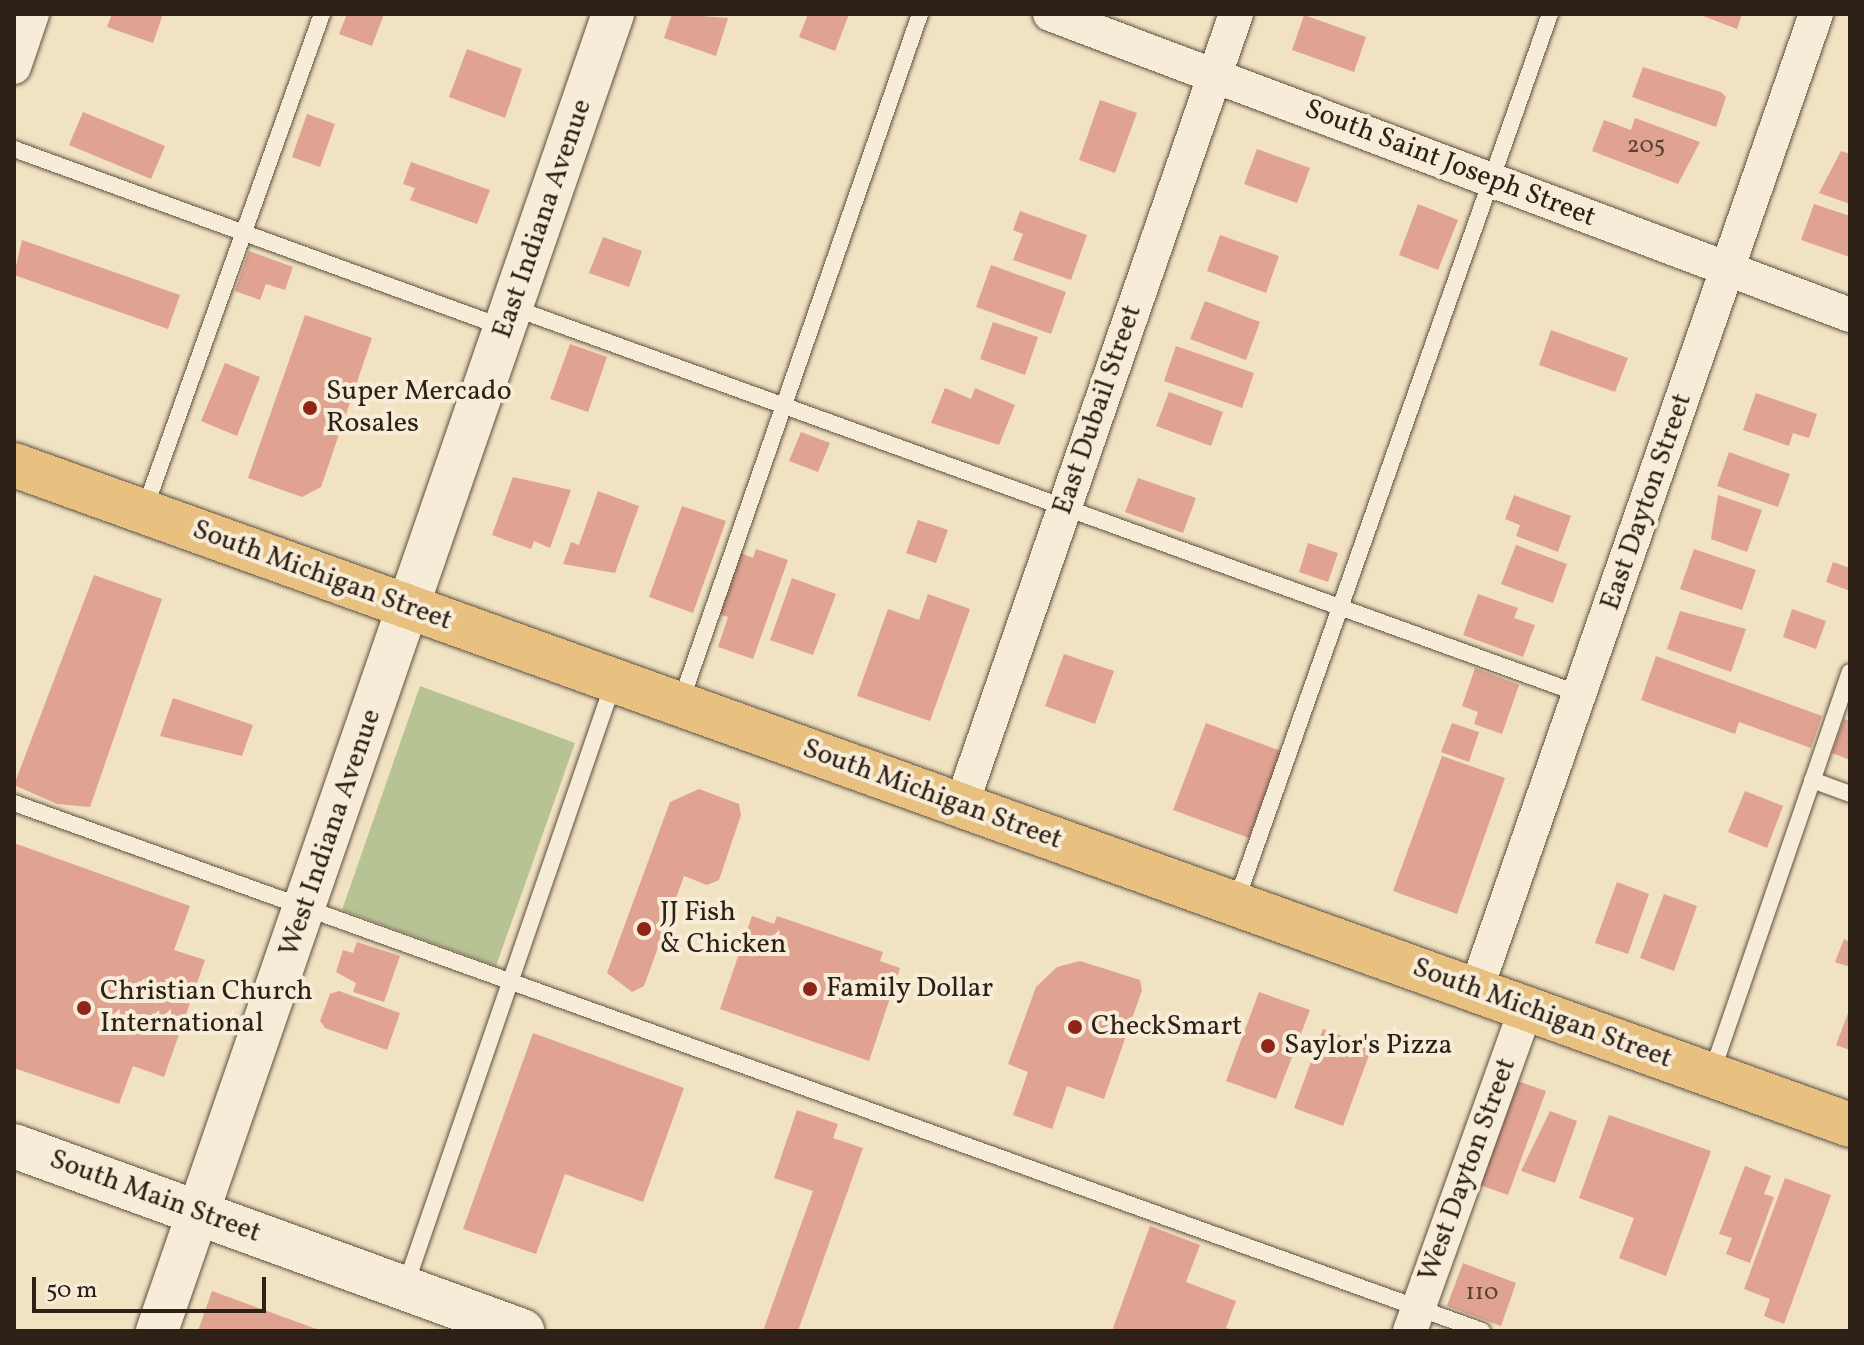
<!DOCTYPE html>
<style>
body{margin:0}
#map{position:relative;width:1864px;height:1345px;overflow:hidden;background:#f1e2c2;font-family:Vollkorn,serif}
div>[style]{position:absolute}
.green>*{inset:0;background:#b8c394}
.building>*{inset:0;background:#e0a391}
.roads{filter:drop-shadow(0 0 2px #5e5042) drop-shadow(0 0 2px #5e5042)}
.service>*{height:16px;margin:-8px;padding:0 8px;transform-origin:8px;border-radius:8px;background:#f6ecd7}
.minor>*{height:34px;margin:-17px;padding:0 17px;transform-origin:17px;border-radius:17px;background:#f6ecd7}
.tertiary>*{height:42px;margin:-21px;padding:0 21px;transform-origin:21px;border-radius:21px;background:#f6ecd7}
.secondary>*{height:44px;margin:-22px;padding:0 22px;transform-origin:22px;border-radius:22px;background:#f6ecd7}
.primary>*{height:44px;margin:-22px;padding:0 22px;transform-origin:22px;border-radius:22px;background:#e8c181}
.dots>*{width:22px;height:22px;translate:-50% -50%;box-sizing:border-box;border:4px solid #f6ecd7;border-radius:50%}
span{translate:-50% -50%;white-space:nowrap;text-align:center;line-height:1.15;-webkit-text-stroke:8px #f6ecd7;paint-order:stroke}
.number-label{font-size:24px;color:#5a4136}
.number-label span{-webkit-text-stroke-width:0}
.street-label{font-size:28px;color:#2d2017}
.poi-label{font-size:28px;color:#2d2017}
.left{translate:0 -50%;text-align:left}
.frame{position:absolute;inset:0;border:16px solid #2d2017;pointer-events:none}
.scale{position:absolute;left:32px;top:1277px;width:234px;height:36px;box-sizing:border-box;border:4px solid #2d2017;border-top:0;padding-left:10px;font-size:24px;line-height:28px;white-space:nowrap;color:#2d2017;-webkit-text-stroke:6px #f6ecd7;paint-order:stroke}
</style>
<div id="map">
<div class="green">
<i style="clip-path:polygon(420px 686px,575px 743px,496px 966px,342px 910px)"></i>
</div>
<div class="building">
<i style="clip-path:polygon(112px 14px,163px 14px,153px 43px,107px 27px)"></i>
<i style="clip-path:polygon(347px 14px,384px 14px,372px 46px,339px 34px)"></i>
<i style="clip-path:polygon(672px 14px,728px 18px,716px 56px,664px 38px)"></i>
<i style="clip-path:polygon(808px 14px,849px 14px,835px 51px,799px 37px)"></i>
<i style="clip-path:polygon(1698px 14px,1742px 14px,1737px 29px)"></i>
<i style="clip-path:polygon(1304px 15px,1366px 37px,1354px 72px,1292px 50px)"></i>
<i style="clip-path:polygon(467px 49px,522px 69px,505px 118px,449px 97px)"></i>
<i style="clip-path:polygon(1643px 67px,1721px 92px,1726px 97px,1716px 127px,1632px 97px)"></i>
<i style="clip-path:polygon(1100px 100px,1137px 113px,1115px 173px,1079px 160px)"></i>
<i style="clip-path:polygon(83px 112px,165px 146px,151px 179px,69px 145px)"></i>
<i style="clip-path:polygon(307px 114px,335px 124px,320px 167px,292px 157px)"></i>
<i style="clip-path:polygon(1635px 118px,1700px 142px,1678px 184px,1592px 151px,1604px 120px,1631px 130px)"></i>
<i style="clip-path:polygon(1257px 149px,1310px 168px,1297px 203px,1244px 184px)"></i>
<i style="clip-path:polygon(1841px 151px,1850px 154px,1850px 204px,1819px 193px)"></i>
<i style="clip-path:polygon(411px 162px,490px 190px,477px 224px,410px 200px,415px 188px,403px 184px)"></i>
<i style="clip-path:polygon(1418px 204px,1458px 220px,1438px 270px,1399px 255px)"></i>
<i style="clip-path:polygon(1814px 204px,1850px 216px,1850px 257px,1801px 240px)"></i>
<i style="clip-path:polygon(1020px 211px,1087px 235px,1071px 280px,1013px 260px,1023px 234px,1013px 230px)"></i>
<i style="clip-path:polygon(1220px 235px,1279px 256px,1266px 293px,1207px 271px)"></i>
<i style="clip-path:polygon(603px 237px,642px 251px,629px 287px,589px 273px)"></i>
<i style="clip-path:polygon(22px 240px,180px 295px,168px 329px,14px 275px)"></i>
<i style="clip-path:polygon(249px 251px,293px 267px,285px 290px,266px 284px,260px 300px,235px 291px)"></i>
<i style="clip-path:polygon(991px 265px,1066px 292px,1051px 334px,976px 307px)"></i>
<i style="clip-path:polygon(1205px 301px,1260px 322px,1246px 360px,1190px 339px)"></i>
<i style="clip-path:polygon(305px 315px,372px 338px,321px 487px,302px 497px,248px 478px)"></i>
<i style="clip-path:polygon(993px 322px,1038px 337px,1025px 375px,980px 359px)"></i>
<i style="clip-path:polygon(1551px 330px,1628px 358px,1615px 392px,1539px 365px)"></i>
<i style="clip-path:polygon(570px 344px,607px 357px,588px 412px,550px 399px)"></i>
<i style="clip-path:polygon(1176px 346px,1254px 373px,1242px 408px,1164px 381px)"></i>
<i style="clip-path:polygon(225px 363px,260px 377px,237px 436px,201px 421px)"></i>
<i style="clip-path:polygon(945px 388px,971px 399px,975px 388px,1015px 405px,999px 445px,931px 423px)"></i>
<i style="clip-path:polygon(1169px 392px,1223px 412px,1211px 446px,1156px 426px)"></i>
<i style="clip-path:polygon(1756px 393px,1817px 414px,1809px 438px,1793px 433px,1789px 446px,1743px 430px)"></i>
<i style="clip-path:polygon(801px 432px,830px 443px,818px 472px,789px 461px)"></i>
<i style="clip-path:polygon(1729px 452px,1790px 474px,1778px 507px,1717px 486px)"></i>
<i style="clip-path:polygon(513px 477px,571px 490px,550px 548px,534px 541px,531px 549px,492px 535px)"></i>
<i style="clip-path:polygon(1138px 478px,1196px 498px,1183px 533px,1125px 512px)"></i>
<i style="clip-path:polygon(598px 491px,639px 506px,615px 573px,563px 564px,571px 542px,579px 545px)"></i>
<i style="clip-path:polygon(1514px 495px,1571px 516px,1558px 552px,1516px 536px,1520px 525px,1505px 519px)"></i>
<i style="clip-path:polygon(1718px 495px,1762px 510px,1747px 552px,1711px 539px)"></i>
<i style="clip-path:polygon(682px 506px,726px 521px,693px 613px,649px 597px)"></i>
<i style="clip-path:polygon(918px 520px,948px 530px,936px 563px,906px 553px)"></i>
<i style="clip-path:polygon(1308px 543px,1338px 553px,1328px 582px,1299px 572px)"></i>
<i style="clip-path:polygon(1516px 545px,1567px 564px,1553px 603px,1501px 584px)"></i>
<i style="clip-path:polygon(756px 549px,788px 560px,753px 659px,718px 647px,728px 617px,719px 614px,741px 553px,753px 558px)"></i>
<i style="clip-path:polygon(1694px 549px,1756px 570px,1742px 610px,1680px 589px)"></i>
<i style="clip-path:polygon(1833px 562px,1850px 568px,1850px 591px,1826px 582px)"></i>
<i style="clip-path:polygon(94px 575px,162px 599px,90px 807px,57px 804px,14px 785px)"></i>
<i style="clip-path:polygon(792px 578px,836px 594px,813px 655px,770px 640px)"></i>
<i style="clip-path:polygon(928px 594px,970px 609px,930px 721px,857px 696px,888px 609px,919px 620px)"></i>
<i style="clip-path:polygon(1478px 594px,1518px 608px,1514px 618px,1535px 625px,1523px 657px,1463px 635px)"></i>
<i style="clip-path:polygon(1792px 609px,1826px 621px,1816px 649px,1783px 637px)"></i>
<i style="clip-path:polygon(1680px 611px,1746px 629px,1731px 672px,1667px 649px)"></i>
<i style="clip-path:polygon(1064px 654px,1114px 671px,1095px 724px,1045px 706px)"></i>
<i style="clip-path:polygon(1656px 656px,1822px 716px,1811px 748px,1739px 722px,1735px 734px,1641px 700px)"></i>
<i style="clip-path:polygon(1475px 668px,1519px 685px,1502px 734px,1474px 724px,1478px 712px,1462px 706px)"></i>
<i style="clip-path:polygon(173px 698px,253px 725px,242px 756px,160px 736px)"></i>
<i style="clip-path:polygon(1844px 719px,1850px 721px,1850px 760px,1832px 753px)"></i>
<i style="clip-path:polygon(1206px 723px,1281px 751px,1249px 838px,1173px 810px)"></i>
<i style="clip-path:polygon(1452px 723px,1479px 732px,1469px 762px,1441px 752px)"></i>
<i style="clip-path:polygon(1442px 756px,1505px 778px,1457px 914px,1393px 891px)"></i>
<i style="clip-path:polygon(699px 789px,739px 804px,741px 815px,719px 880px,707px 885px,684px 876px,644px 986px,632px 992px,607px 973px,670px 802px)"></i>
<i style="clip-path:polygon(1745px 791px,1783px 806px,1767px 848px,1728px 832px)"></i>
<i style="clip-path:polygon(14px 843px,190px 906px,174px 950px,205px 960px,164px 1077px,133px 1066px,119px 1104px,14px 1068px)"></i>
<i style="clip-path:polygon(1617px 882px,1649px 894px,1628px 954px,1595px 943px)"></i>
<i style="clip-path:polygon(1664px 894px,1697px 906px,1674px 971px,1640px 958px)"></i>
<i style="clip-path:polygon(752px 916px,774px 924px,777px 916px,883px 952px,880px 961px,900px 968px,869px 1061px,720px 1009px)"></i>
<i style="clip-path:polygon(1844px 939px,1850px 942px,1850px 967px,1835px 962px)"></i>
<i style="clip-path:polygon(357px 942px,400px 956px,384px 1002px,353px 992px,356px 983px,336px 972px,343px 950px,353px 953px)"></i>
<i style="clip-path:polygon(1080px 961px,1140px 980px,1142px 990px,1104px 1099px,1067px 1086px,1052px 1129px,1013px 1115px,1028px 1072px,1008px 1064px,1036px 987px,1057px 967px)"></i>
<i style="clip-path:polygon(339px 991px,400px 1013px,387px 1050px,325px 1028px,320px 1021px,330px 994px)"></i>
<i style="clip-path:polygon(1259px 992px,1310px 1010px,1276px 1099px,1226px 1081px)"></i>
<i style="clip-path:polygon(1850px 1008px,1850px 1050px,1836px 1045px)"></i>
<i style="clip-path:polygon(1323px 1029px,1372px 1047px,1343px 1126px,1294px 1108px)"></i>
<i style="clip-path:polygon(533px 1033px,684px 1088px,643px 1202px,565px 1174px,536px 1254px,463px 1229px)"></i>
<i style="clip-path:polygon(1515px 1080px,1546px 1091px,1508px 1195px,1477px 1184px)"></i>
<i style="clip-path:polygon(797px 1110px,838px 1124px,833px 1138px,863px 1148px,798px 1331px,763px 1331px,813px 1191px,774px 1178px)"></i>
<i style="clip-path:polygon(1550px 1111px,1577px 1121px,1555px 1183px,1521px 1171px)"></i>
<i style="clip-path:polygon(1609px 1115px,1711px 1151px,1666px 1276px,1619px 1258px,1634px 1218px,1579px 1198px)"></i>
<i style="clip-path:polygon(1745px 1166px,1771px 1176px,1764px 1194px,1774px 1197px,1750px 1263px,1726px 1254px,1732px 1238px,1719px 1234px)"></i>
<i style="clip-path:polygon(1785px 1178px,1831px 1195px,1784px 1324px,1764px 1316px,1770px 1299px,1744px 1289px)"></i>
<i style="clip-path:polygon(1150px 1226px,1200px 1245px,1186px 1282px,1236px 1301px,1226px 1328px,1234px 1331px,1112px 1331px)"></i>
<i style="clip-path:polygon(1463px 1263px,1516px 1283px,1501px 1326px,1447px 1306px)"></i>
<i style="clip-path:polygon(212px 1291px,322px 1331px,198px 1331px)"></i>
</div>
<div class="roads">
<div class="service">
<i style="left:14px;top:149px;width:523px;rotate:20.03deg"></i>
<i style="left:514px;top:308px;width:1134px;rotate:19.91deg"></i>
<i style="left:144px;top:511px;width:528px;rotate:-70.3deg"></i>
<i style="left:680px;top:704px;width:731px;rotate:-70.82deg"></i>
<i style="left:1812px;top:780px;width:40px;rotate:20.2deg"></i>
<i style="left:14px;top:803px;width:1560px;rotate:19.78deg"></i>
<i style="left:1236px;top:902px;width:942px;rotate:-70.53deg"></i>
<i style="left:1711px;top:1075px;width:426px;rotate:-71deg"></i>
<i style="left:405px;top:1287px;width:641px;rotate:-70.97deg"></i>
</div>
<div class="minor">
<i style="left:1050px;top:14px;width:855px;rotate:20.62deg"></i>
<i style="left:14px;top:67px;width:56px;rotate:-71.2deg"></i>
<i style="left:961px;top:806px;width:838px;rotate:-70.85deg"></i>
<i style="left:1476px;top:990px;width:1034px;rotate:-70.79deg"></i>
<i style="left:1410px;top:1331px;width:342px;rotate:-70.2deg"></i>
</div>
<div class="tertiary">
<i style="left:157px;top:1331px;width:1394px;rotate:-70.9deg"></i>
</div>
<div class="secondary">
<i style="left:14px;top:1146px;width:541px;rotate:20.01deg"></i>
</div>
<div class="primary">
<i style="left:14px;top:465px;width:1951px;rotate:19.77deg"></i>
</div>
</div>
<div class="dots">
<i style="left:310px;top:408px;background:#8f2418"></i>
<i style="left:644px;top:929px;background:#8f2418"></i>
<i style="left:810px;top:989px;background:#8f2418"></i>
<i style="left:84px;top:1008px;background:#8f2418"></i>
<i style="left:1075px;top:1027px;background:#8f2418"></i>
<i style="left:1268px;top:1046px;background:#8f2418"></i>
</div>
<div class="number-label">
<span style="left:1646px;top:147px">205</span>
<span style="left:1482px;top:1294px">110</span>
</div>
<div class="street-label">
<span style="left:1450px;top:164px;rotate:21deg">South Saint Joseph Street</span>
<span style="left:543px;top:219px;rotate:-71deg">East Indiana Avenue</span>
<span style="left:1098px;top:410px;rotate:-71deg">East Dubail Street</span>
<span style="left:1647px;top:502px;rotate:-71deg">East Dayton Street</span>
<span style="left:322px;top:576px;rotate:20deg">South Michigan Street</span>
<span style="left:932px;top:795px;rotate:20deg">South Michigan Street</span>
<span style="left:331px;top:833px;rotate:-71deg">West Indiana Avenue</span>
<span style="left:1542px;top:1014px;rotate:20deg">South Michigan Street</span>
<span style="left:1468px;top:1170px;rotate:-70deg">West Dayton Street</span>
<span style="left:155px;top:1197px;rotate:20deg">South Main Street</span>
</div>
<div class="poi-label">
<span class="left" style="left:326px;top:408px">Super Mercado<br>Rosales</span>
<span class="left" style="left:660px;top:929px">JJ Fish<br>&amp; Chicken</span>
<span class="left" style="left:826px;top:989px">Family Dollar</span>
<span class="left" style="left:100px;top:1008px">Christian Church<br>International</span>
<span class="left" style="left:1091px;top:1027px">CheckSmart</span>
<span class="left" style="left:1284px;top:1046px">Saylor's Pizza</span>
</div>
<div class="frame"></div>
<div class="scale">50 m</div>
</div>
